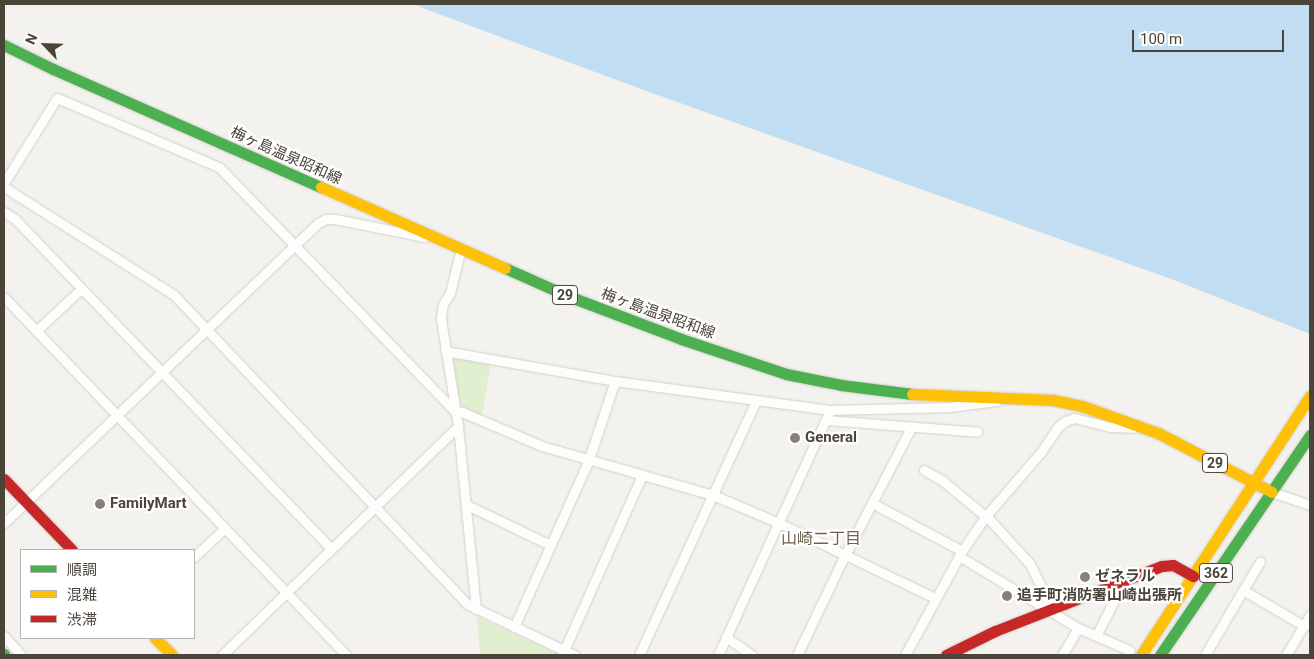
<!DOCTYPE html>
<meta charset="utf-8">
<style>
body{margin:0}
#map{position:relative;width:1314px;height:659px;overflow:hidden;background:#f4f2ee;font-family:Roboto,"Noto Sans JP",sans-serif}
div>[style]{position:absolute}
.green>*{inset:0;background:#e1eecf}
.water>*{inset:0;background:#c0ddf1}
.roads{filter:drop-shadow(0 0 1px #d2d0cb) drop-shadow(0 0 1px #d2d0cb)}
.street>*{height:9px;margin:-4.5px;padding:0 4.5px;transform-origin:4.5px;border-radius:4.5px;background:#fdfdfc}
.fast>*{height:11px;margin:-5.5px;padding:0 5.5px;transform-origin:5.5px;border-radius:5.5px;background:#4caf50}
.slow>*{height:11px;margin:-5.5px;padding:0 5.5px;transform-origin:5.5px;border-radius:5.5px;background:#ffc107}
.jam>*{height:11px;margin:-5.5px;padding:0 5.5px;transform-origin:5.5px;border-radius:5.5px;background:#c62828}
.dots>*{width:14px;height:14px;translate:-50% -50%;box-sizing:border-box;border:2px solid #fff;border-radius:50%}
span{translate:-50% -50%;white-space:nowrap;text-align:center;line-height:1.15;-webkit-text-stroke:4.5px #fff;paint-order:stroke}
.shield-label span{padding:1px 4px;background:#fff;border:1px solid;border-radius:4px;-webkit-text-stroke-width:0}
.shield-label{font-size:14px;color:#4b4439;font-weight:700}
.street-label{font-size:15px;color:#4b4439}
.poi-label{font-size:15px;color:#4b4439;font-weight:700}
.left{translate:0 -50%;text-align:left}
.neighbourhood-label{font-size:16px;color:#6e6250}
.frame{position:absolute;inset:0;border:5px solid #4b4439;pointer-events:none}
.legend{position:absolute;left:20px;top:549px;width:175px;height:90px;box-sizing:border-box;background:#fff;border:1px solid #b7b4b0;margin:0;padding:6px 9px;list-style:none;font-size:15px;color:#4b4439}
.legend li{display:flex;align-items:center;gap:10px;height:25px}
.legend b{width:25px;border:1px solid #b7b4b0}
.north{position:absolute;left:20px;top:20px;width:50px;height:50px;-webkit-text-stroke:4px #fff;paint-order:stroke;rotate:294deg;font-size:14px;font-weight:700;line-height:20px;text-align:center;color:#4b4439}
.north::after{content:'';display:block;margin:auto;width:18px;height:22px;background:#4b4439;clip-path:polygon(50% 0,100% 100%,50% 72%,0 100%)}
.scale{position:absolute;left:1132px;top:30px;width:152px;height:22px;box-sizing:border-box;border:2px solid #4b4439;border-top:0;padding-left:6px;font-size:15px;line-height:18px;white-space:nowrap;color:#4b4439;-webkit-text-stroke:4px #fff;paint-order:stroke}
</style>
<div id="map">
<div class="green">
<i style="clip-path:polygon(453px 356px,491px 362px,482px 416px,464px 408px,459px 401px,450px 361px)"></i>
<i style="clip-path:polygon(477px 616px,557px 654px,557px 655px,480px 655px)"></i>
</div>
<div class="water">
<i style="clip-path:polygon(412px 4px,1310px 4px,1310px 334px,1174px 280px,641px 89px)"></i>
</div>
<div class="roads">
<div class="street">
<i style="left:4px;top:183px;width:100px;rotate:-58.1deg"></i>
<i style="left:57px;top:98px;width:176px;rotate:23.1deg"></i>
<i style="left:219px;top:167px;width:339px;rotate:46deg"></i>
<i style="left:455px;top:411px;width:7px;rotate:8deg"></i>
<i style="left:462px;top:412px;width:87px;rotate:23deg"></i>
<i style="left:542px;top:446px;width:178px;rotate:16deg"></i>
<i style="left:713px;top:495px;width:72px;rotate:23deg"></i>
<i style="left:779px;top:523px;width:173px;rotate:25.7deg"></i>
<i style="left:4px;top:187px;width:201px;rotate:32.4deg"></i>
<i style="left:174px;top:295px;width:426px;rotate:46.5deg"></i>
<i style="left:467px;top:604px;width:119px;rotate:25.5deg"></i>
<i style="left:4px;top:212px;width:13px;rotate:32deg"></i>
<i style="left:15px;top:219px;width:457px;rotate:46.2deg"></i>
<i style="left:461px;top:248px;width:46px;rotate:103.7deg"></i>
<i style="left:450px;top:293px;width:13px;rotate:122deg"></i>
<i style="left:443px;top:304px;width:15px;rotate:98deg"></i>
<i style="left:441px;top:319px;width:108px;rotate:81deg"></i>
<i style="left:458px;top:426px;width:184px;rotate:84.4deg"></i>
<i style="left:4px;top:297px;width:495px;rotate:46.3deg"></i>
<i style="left:36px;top:331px;width:62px;rotate:-43deg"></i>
<i style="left:445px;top:351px;width:173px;rotate:10deg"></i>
<i style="left:615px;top:381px;width:217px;rotate:7.7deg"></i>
<i style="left:830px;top:410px;width:119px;rotate:-1.4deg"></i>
<i style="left:949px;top:407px;width:48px;rotate:-7.1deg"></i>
<i style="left:827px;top:420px;width:151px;rotate:4.5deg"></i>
<i style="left:924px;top:470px;width:22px;rotate:30deg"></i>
<i style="left:943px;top:481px;width:61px;rotate:39.7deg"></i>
<i style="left:990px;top:520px;width:59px;rotate:47.7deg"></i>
<i style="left:1030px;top:564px;width:50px;rotate:63.9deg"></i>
<i style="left:1272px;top:492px;width:40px;rotate:18.9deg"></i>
<i style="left:872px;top:503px;width:102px;rotate:28.1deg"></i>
<i style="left:467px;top:505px;width:92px;rotate:25.7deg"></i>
<i style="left:4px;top:523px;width:434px;rotate:-43.7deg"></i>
<i style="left:318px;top:223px;width:9px;rotate:-27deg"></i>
<i style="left:326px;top:219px;width:9px"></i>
<i style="left:335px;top:219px;width:91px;rotate:11.4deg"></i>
<i style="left:959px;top:556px;width:139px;rotate:31.2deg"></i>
<i style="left:1078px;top:628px;width:56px;rotate:23.3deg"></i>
<i style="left:194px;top:557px;width:42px;rotate:-43.1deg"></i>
<i style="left:1243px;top:590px;width:33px;rotate:-59deg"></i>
<i style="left:514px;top:627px;width:184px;rotate:-65.9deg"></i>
<i style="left:589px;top:459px;width:82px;rotate:-71.6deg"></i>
<i style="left:4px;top:636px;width:25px;rotate:48deg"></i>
<i style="left:1096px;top:636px;width:39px;rotate:-63deg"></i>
<i style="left:1114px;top:601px;width:15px;rotate:-86deg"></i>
<i style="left:726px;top:637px;width:32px;rotate:35deg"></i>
<i style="left:222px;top:655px;width:329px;rotate:-44.1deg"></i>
<i style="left:562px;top:655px;width:197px;rotate:-66deg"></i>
<i style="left:639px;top:655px;width:280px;rotate:-65.3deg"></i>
<i style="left:718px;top:655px;width:269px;rotate:-65.4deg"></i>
<i style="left:797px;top:655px;width:111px;rotate:-64.4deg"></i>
<i style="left:845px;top:555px;width:145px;rotate:-62.6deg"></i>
<i style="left:905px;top:655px;width:119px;rotate:-61.3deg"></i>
<i style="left:962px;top:551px;width:41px;rotate:-55.9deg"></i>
<i style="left:985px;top:517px;width:86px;rotate:-49.3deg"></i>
<i style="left:1041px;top:452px;width:30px;rotate:-56deg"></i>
<i style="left:1058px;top:427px;width:9px;rotate:-41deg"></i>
<i style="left:1065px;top:421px;width:9px;rotate:-18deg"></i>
<i style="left:1074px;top:418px;width:37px;rotate:14deg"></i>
<i style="left:1110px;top:427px;width:23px;rotate:2deg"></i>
<i style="left:1062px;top:655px;width:31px;rotate:-59deg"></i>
<i style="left:1205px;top:655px;width:75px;rotate:-59.7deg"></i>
<i style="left:1243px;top:590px;width:71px;rotate:30.5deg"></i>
<i style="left:1286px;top:655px;width:47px;rotate:-59deg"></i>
</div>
<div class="fast">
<i style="left:4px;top:45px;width:55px;rotate:26.1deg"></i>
<i style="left:53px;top:69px;width:293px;rotate:23.8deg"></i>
<i style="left:505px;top:268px;width:69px;rotate:24deg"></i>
<i style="left:568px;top:296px;width:121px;rotate:20.8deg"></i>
<i style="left:681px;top:339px;width:111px;rotate:18.4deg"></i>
<i style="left:786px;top:374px;width:56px;rotate:11.3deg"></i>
<i style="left:841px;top:385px;width:72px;rotate:7.2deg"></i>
<i style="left:4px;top:654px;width:1px;rotate:90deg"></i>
<i style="left:1160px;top:655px;width:266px;rotate:-55.7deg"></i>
</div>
<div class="slow">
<i style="left:321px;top:187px;width:201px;rotate:23.8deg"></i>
<i style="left:912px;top:394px;width:141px;rotate:2.4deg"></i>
<i style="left:1053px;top:400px;width:30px;rotate:12deg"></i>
<i style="left:1082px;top:406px;width:81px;rotate:19.6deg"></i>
<i style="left:1158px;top:433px;width:128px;rotate:27.4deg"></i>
<i style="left:155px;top:638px;width:24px;rotate:45deg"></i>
<i style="left:1141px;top:655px;width:309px;rotate:-56.9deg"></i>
</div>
<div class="jam">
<i style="left:4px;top:479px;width:98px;rotate:46.2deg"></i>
<i style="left:946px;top:655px;width:55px;rotate:-26.1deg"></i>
<i style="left:995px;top:631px;width:179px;rotate:-21.3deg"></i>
<i style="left:1162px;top:566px;width:11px;rotate:-5deg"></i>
<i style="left:1173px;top:565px;width:23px;rotate:29deg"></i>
</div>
</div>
<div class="dots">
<i style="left:795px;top:438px;background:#868178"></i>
<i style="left:100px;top:504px;background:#868178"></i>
<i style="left:1085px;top:577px;background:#868178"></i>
<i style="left:1007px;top:596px;background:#868178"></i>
</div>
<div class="shield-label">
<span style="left:565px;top:295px">29</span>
<span style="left:1215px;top:463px">29</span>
<span style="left:1216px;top:573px">362</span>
</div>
<div class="street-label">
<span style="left:286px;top:156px;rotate:24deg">梅ヶ島温泉昭和線</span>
<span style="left:658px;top:314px;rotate:20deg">梅ヶ島温泉昭和線</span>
</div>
<div class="poi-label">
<span class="left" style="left:805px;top:438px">General</span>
<span class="left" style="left:110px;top:504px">FamilyMart</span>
<span class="left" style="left:1095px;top:577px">ゼネラル</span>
<span class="left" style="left:1017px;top:596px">追手町消防署山崎出張所</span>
</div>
<div class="neighbourhood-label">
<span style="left:821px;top:539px">山崎二丁目</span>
</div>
<div class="frame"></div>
<ul class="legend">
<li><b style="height:6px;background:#4caf50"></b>順調</li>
<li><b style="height:6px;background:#ffc107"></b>混雑</li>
<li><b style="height:6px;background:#c62828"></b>渋滞</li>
</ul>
<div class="north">N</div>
<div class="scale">100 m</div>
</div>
